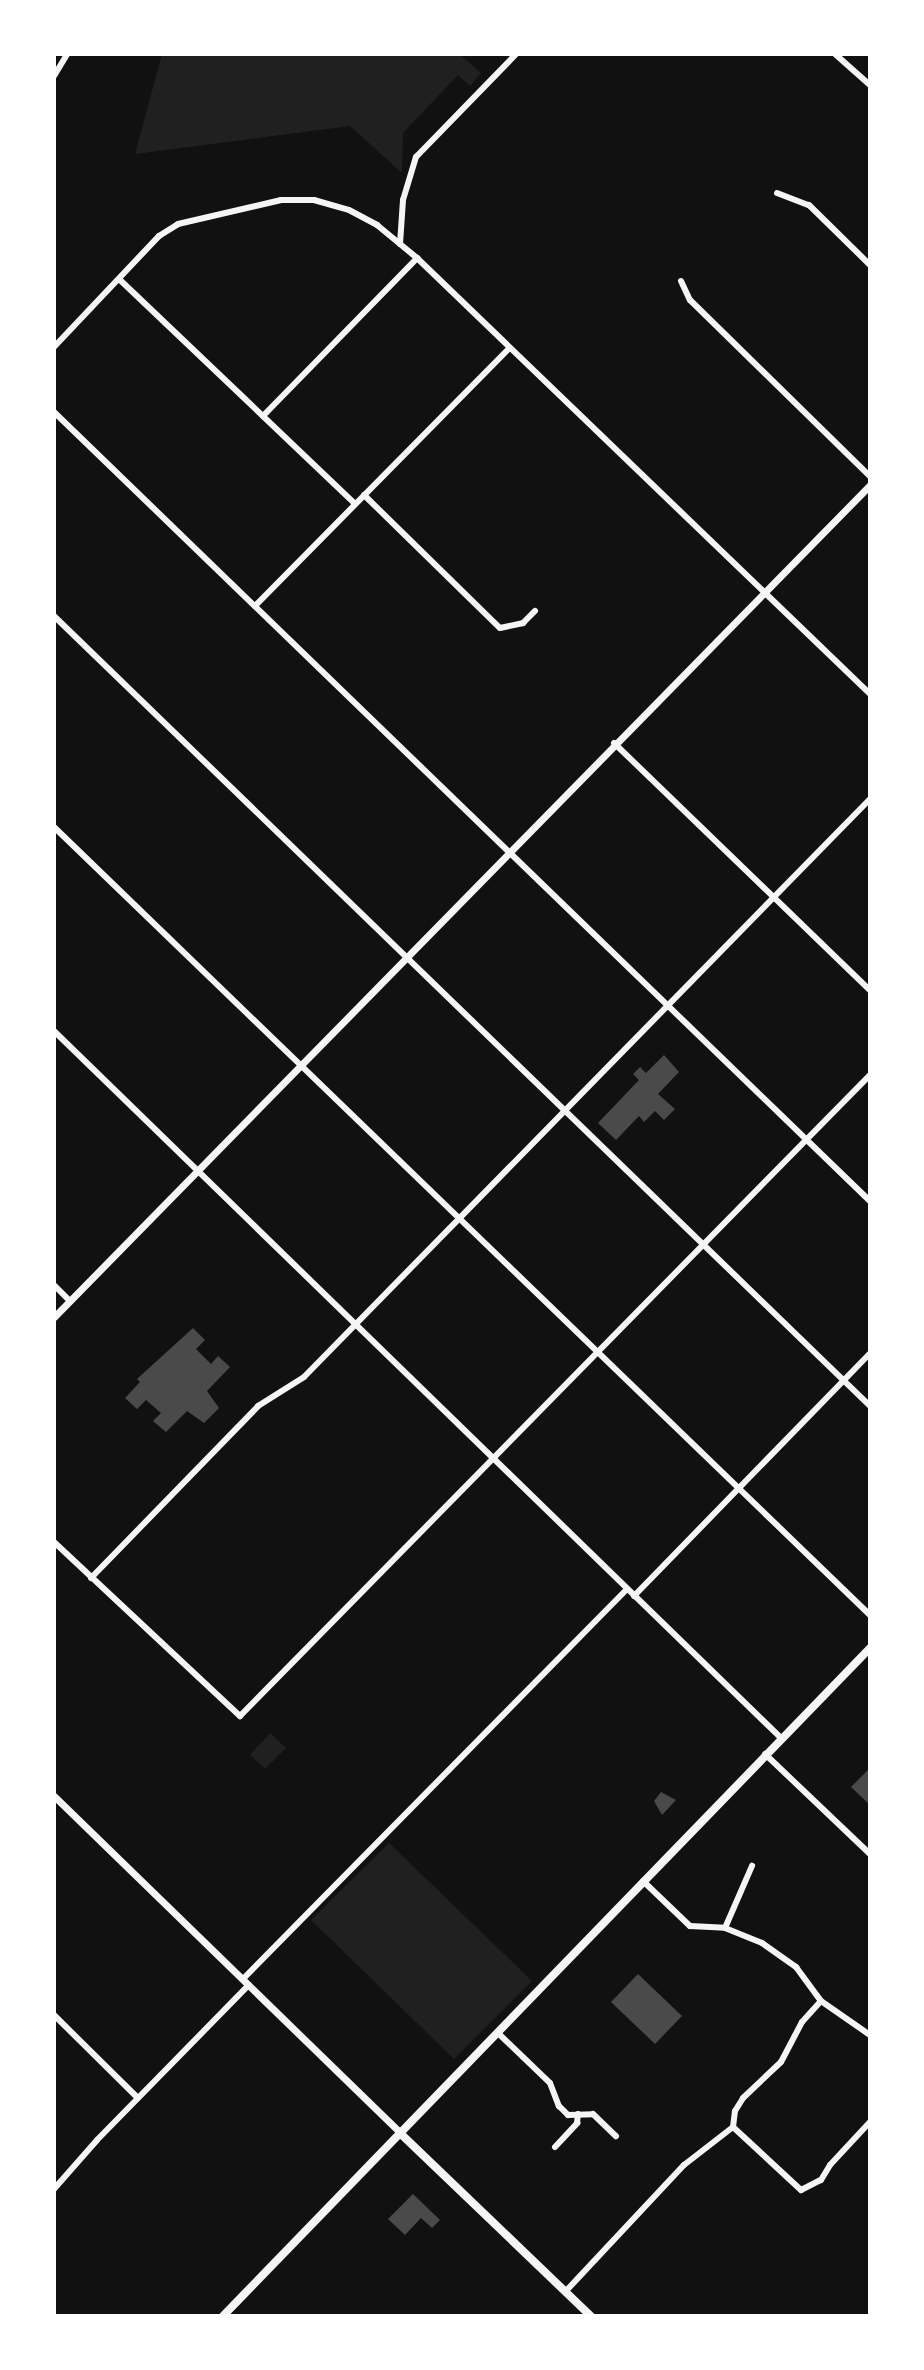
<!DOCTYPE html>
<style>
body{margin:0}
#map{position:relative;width:924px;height:2370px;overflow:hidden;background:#111;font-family:"DM Sans",sans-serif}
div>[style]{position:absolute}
.green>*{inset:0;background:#202020}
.building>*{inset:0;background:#4a4a4a}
.minor>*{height:6px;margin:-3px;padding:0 3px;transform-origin:3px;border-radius:3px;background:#f5f5f5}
.tertiary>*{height:7px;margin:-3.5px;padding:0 3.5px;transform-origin:3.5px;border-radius:3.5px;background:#f5f5f5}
.secondary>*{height:8px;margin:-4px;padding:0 4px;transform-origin:4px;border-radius:4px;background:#f5f5f5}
span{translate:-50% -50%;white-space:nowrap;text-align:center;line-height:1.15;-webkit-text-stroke:8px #fff;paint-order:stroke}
.frame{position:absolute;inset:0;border:56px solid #fff;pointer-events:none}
</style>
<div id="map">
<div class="green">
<i style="clip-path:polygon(162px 54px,459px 54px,481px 73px,470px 86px,458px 75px,403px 133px,402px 173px,350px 126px,135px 154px)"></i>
<i style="clip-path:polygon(270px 1733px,286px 1748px,265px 1769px,250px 1755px)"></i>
<i style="clip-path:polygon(389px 1843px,532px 1981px,454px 2059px,311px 1920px)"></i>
</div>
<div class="building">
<i style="clip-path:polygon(664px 1055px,679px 1072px,658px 1094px,675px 1109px,664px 1120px,655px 1111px,644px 1122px,639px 1116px,616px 1140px,598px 1123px,639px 1080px,633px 1074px,640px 1067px,646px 1073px)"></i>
<i style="clip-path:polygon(193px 1328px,205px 1340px,196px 1349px,211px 1364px,218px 1356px,230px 1367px,207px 1391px,219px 1408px,204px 1423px,187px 1411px,166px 1432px,153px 1421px,161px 1413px,146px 1400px,137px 1409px,125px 1398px,140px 1382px,137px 1379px)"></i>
<i style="clip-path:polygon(870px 1768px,870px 1805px,851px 1787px)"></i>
<i style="clip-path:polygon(661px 1792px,676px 1800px,662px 1815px,654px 1801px)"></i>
<i style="clip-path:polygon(638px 1974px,682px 2016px,655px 2044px,611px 2002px)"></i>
<i style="clip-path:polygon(413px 2194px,440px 2220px,432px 2228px,421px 2218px,405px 2235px,388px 2219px)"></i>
</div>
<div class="minor">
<i style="left:835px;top:54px;width:47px;rotate:41.5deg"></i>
<i style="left:54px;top:76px;width:26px;rotate:-59deg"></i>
<i style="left:777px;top:193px;width:34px;rotate:21deg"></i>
<i style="left:809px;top:205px;width:86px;rotate:44.5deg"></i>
<i style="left:400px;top:244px;width:44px;rotate:-86.1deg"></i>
<i style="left:403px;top:200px;width:45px;rotate:-73.2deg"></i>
<i style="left:416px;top:157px;width:144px;rotate:-45.8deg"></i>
<i style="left:119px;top:279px;width:326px;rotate:43.6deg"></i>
<i style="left:681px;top:281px;width:21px;rotate:65deg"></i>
<i style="left:690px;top:300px;width:252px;rotate:44.4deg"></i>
<i style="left:54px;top:347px;width:153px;rotate:-46.6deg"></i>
<i style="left:159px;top:236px;width:22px;rotate:-32deg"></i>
<i style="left:178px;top:224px;width:106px;rotate:-13.1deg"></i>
<i style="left:281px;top:200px;width:33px"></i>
<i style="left:314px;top:200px;width:36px;rotate:16deg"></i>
<i style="left:349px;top:210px;width:32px;rotate:28deg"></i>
<i style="left:377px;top:225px;width:52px;rotate:39.5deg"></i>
<i style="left:417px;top:258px;width:629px;rotate:43.9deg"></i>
<i style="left:54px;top:412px;width:1135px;rotate:44.04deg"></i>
<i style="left:263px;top:416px;width:221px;rotate:-45.7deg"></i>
<i style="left:364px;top:495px;width:190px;rotate:44.4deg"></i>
<i style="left:500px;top:628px;width:24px;rotate:-12deg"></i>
<i style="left:523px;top:623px;width:17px;rotate:-45deg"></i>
<i style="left:255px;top:606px;width:362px;rotate:-45.4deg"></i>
<i style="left:54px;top:616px;width:1136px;rotate:44.07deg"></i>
<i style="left:614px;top:743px;width:356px;rotate:44deg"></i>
<i style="left:54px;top:827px;width:1134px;rotate:44deg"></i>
<i style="left:54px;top:1031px;width:1014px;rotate:44.2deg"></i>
<i style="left:54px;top:1285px;width:23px;rotate:45deg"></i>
<i style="left:54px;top:1542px;width:255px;rotate:43.1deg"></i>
<i style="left:240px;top:1716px;width:899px;rotate:-45.5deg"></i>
<i style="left:91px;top:1578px;width:240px;rotate:-45.8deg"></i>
<i style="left:258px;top:1406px;width:54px;rotate:-32.2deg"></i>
<i style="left:304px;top:1377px;width:809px;rotate:-45.6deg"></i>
<i style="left:634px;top:1596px;width:339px;rotate:-45.8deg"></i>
<i style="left:765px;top:1754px;width:145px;rotate:43.6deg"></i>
<i style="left:643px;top:1881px;width:65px;rotate:43.8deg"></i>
<i style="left:690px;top:1926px;width:35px;rotate:3deg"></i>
<i style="left:725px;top:1928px;width:40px;rotate:22deg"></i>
<i style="left:762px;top:1943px;width:42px;rotate:35.2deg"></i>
<i style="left:796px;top:1967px;width:42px;rotate:53.7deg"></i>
<i style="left:821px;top:2001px;width:60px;rotate:34.8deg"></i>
<i style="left:725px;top:1928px;width:68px;rotate:-66.5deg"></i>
<i style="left:243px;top:1979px;width:547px;rotate:-45.44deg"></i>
<i style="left:54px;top:2015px;width:118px;rotate:44.7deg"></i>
<i style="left:498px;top:2033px;width:72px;rotate:43.9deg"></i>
<i style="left:550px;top:2083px;width:25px;rotate:69deg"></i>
<i style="left:559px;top:2106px;width:13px;rotate:45deg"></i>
<i style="left:568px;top:2115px;width:25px;rotate:-2deg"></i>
<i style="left:593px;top:2114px;width:32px;rotate:44deg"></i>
<i style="left:733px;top:2127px;width:93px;rotate:42.8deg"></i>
<i style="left:801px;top:2190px;width:22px;rotate:-27deg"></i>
<i style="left:821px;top:2180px;width:17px;rotate:-59deg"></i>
<i style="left:830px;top:2165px;width:59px;rotate:-47.1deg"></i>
<i style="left:555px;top:2147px;width:33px;rotate:-47deg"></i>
<i style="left:577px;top:2123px;width:9px;rotate:-84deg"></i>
<i style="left:54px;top:2189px;width:65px;rotate:-48.7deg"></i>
<i style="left:97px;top:2140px;width:217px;rotate:-45.6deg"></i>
<i style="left:565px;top:2292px;width:174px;rotate:-46.9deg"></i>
<i style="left:684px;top:2165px;width:62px;rotate:-37.8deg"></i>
<i style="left:733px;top:2127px;width:16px;rotate:-83deg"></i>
<i style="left:735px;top:2111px;width:15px;rotate:-58deg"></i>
<i style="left:743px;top:2098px;width:52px;rotate:-43.5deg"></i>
<i style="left:781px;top:2062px;width:45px;rotate:-62.3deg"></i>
<i style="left:802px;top:2022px;width:28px;rotate:-48deg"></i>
</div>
<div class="tertiary">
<i style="left:54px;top:1317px;width:1165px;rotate:-45.56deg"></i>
<i style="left:54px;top:1796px;width:486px;rotate:44.2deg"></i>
</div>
<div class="secondary">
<i style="left:402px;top:2135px;width:262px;rotate:43.8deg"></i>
<i style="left:223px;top:2316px;width:930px;rotate:-45.91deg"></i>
</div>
<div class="frame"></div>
</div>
